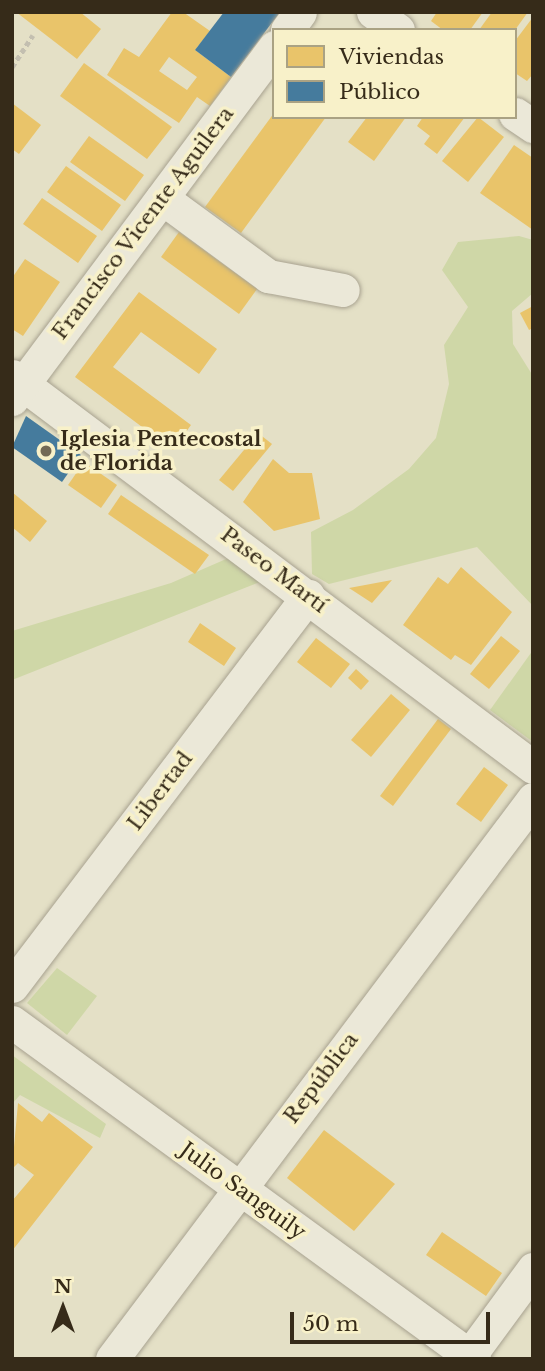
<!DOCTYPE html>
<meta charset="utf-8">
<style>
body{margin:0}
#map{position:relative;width:545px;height:1371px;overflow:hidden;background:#e4e0c6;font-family:"Libre Baskerville",serif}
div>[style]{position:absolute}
.green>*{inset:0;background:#cfd7a7}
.homes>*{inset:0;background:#e9c46a}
.public>*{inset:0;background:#457b9d}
.path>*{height:4.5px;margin-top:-2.25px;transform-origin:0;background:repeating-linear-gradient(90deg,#c3bfb0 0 5px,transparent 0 8.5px)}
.roads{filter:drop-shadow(0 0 2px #a8a290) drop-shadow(0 0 2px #a8a290)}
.minor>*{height:33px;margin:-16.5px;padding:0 16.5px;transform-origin:16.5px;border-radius:16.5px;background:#ebe8d8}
.dots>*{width:19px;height:19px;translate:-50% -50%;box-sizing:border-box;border:4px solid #f8f1c9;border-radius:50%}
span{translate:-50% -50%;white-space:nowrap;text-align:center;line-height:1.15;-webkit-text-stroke:7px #f8f1c9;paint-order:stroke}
.street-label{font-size:21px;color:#362b19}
.poi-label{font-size:21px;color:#362b19;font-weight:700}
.left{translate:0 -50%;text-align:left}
.frame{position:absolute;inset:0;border:14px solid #362b19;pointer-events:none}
.legend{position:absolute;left:272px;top:28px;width:245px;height:91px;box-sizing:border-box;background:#f8f1c9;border:2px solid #aaa283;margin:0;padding:9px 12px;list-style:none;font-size:21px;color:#362b19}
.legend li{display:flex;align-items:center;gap:14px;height:35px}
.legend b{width:35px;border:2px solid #aaa283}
.north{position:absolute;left:28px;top:1273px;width:70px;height:70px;-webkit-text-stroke:5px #f8f1c9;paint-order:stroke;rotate:0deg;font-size:19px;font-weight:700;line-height:28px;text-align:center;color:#362b19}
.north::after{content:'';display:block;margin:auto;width:24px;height:32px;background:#362b19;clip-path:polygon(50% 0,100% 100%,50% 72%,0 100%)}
.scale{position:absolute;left:290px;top:1312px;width:200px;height:32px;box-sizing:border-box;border:4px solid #362b19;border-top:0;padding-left:9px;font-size:21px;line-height:24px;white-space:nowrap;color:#362b19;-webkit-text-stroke:5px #f8f1c9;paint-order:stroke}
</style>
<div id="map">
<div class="green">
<i style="clip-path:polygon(519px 236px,533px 240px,533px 293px,512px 311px,513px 344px,533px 376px,533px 606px,477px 547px,329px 584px,312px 574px,311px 532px,353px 510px,409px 469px,436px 438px,449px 384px,444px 345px,468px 307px,442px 270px,458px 242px)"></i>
<i style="clip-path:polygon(233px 556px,265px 580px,12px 680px,12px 631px,171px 583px)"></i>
<i style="clip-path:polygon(533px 650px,533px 742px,490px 710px)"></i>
<i style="clip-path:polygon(57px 968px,97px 996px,67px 1035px,27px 1003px)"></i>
<i style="clip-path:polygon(12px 1055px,106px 1124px,100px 1138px,20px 1095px,12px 1104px)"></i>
</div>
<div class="homes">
<i style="clip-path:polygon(16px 12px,80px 12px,101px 29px,77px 59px)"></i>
<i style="clip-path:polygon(evenodd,172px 12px,183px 12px,210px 31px,195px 50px,231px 77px,210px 106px,197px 97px,179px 123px,107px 75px,124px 48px,139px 57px,172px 12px,169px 57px,197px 77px,187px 90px,159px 71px,169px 57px)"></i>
<i style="clip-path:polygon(437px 12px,483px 12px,470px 30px,443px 30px,431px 21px)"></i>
<i style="clip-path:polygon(492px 12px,528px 12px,515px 30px,479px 30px)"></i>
<i style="clip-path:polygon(533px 17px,533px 74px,527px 81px,515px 73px,515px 41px)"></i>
<i style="clip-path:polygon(84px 63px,172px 127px,147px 159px,60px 96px)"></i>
<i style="clip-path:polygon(12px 103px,41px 125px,19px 154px,12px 149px)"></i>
<i style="clip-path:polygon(274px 113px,326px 117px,241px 233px,205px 207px)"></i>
<i style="clip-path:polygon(367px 117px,406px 117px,374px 161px,348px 142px)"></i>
<i style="clip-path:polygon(423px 117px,465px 117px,437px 154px,424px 144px,430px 136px,417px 126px)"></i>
<i style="clip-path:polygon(478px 117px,504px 137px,468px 182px,442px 161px)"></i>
<i style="clip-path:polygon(89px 136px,144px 175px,125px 201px,70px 162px)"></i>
<i style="clip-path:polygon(514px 145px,533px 158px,533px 230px,480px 193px)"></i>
<i style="clip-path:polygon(66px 166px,121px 205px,102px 231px,47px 192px)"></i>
<i style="clip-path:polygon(42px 198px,97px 236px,78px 263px,23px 224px)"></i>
<i style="clip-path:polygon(179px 232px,257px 289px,239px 314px,161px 257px)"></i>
<i style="clip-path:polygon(25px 259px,60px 282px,23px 336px,12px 329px,12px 278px)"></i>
<i style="clip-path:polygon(139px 292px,217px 349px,199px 374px,141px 332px,113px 367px,191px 425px,173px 450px,75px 377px)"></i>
<i style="clip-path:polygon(533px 306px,533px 328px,529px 330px,520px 313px)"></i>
<i style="clip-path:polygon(258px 433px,272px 444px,233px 491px,219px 480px)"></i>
<i style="clip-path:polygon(273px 459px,289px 473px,312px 473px,320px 519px,274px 531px,243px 502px)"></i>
<i style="clip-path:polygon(84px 462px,117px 485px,101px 508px,68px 485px)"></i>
<i style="clip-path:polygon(12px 492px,47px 521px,30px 542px,12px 527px)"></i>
<i style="clip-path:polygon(121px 495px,209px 555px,195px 574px,108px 514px)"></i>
<i style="clip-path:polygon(461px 567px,512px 612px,471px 665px,455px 655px,451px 660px,403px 625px,438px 577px,448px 584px)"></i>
<i style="clip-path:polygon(392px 580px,372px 603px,349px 588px)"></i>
<i style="clip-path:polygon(200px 623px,236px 648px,224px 666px,188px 642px)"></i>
<i style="clip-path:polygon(501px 636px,520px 651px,489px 689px,470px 674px)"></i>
<i style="clip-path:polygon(316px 638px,350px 664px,331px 688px,297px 662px)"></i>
<i style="clip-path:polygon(356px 669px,369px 681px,361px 690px,348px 678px)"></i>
<i style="clip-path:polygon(391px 694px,410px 710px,371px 757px,351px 740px)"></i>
<i style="clip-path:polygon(438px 719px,451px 729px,393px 806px,380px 796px)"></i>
<i style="clip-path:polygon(484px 767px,508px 785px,481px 822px,456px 804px)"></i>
<i style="clip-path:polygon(18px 1103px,42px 1122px,49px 1113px,93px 1147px,12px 1251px,12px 1201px,34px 1175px,18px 1163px,12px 1169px)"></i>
<i style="clip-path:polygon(324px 1130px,395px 1184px,354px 1231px,287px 1178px)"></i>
<i style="clip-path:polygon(442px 1232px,502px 1273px,486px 1296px,426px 1255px)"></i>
</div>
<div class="public">
<i style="clip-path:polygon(224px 12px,280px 12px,231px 77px,195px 50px)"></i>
<i style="clip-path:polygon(26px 416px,81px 455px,62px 482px,12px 447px)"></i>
</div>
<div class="path">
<i style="left:12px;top:67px;width:38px;rotate:-57deg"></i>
</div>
<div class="roads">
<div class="minor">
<i style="left:373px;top:12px;width:31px;rotate:36deg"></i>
<i style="left:287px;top:30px;width:22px;rotate:-54deg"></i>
<i style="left:515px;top:114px;width:22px;rotate:34deg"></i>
<i style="left:162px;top:198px;width:132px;rotate:36.3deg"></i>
<i style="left:268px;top:276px;width:76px;rotate:10.6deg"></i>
<i style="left:12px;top:376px;width:651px;rotate:36.89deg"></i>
<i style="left:12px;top:399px;width:439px;rotate:-53.3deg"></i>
<i style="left:12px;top:986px;width:490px;rotate:-52.8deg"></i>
<i style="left:12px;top:1022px;width:572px;rotate:36.11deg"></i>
<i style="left:112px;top:1359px;width:701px;rotate:-53.06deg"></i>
<i style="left:467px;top:1359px;width:112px;rotate:-53.7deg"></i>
</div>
</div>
<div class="dots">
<i style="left:46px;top:451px;background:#736a56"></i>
</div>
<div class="street-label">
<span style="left:143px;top:223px;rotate:-53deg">Francisco Vicente Aguilera</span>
<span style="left:274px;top:570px;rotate:37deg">Paseo Martí</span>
<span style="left:160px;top:791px;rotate:-53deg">Libertad</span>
<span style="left:321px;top:1078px;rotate:-53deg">República</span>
<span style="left:243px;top:1191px;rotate:36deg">Julio Sanguily</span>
</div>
<div class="poi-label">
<span class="left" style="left:60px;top:451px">Iglesia Pentecostal<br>de Florida</span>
</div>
<div class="frame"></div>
<ul class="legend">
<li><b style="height:19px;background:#e9c46a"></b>Viviendas</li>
<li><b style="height:19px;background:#457b9d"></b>Público</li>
</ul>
<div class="north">N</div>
<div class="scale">50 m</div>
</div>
